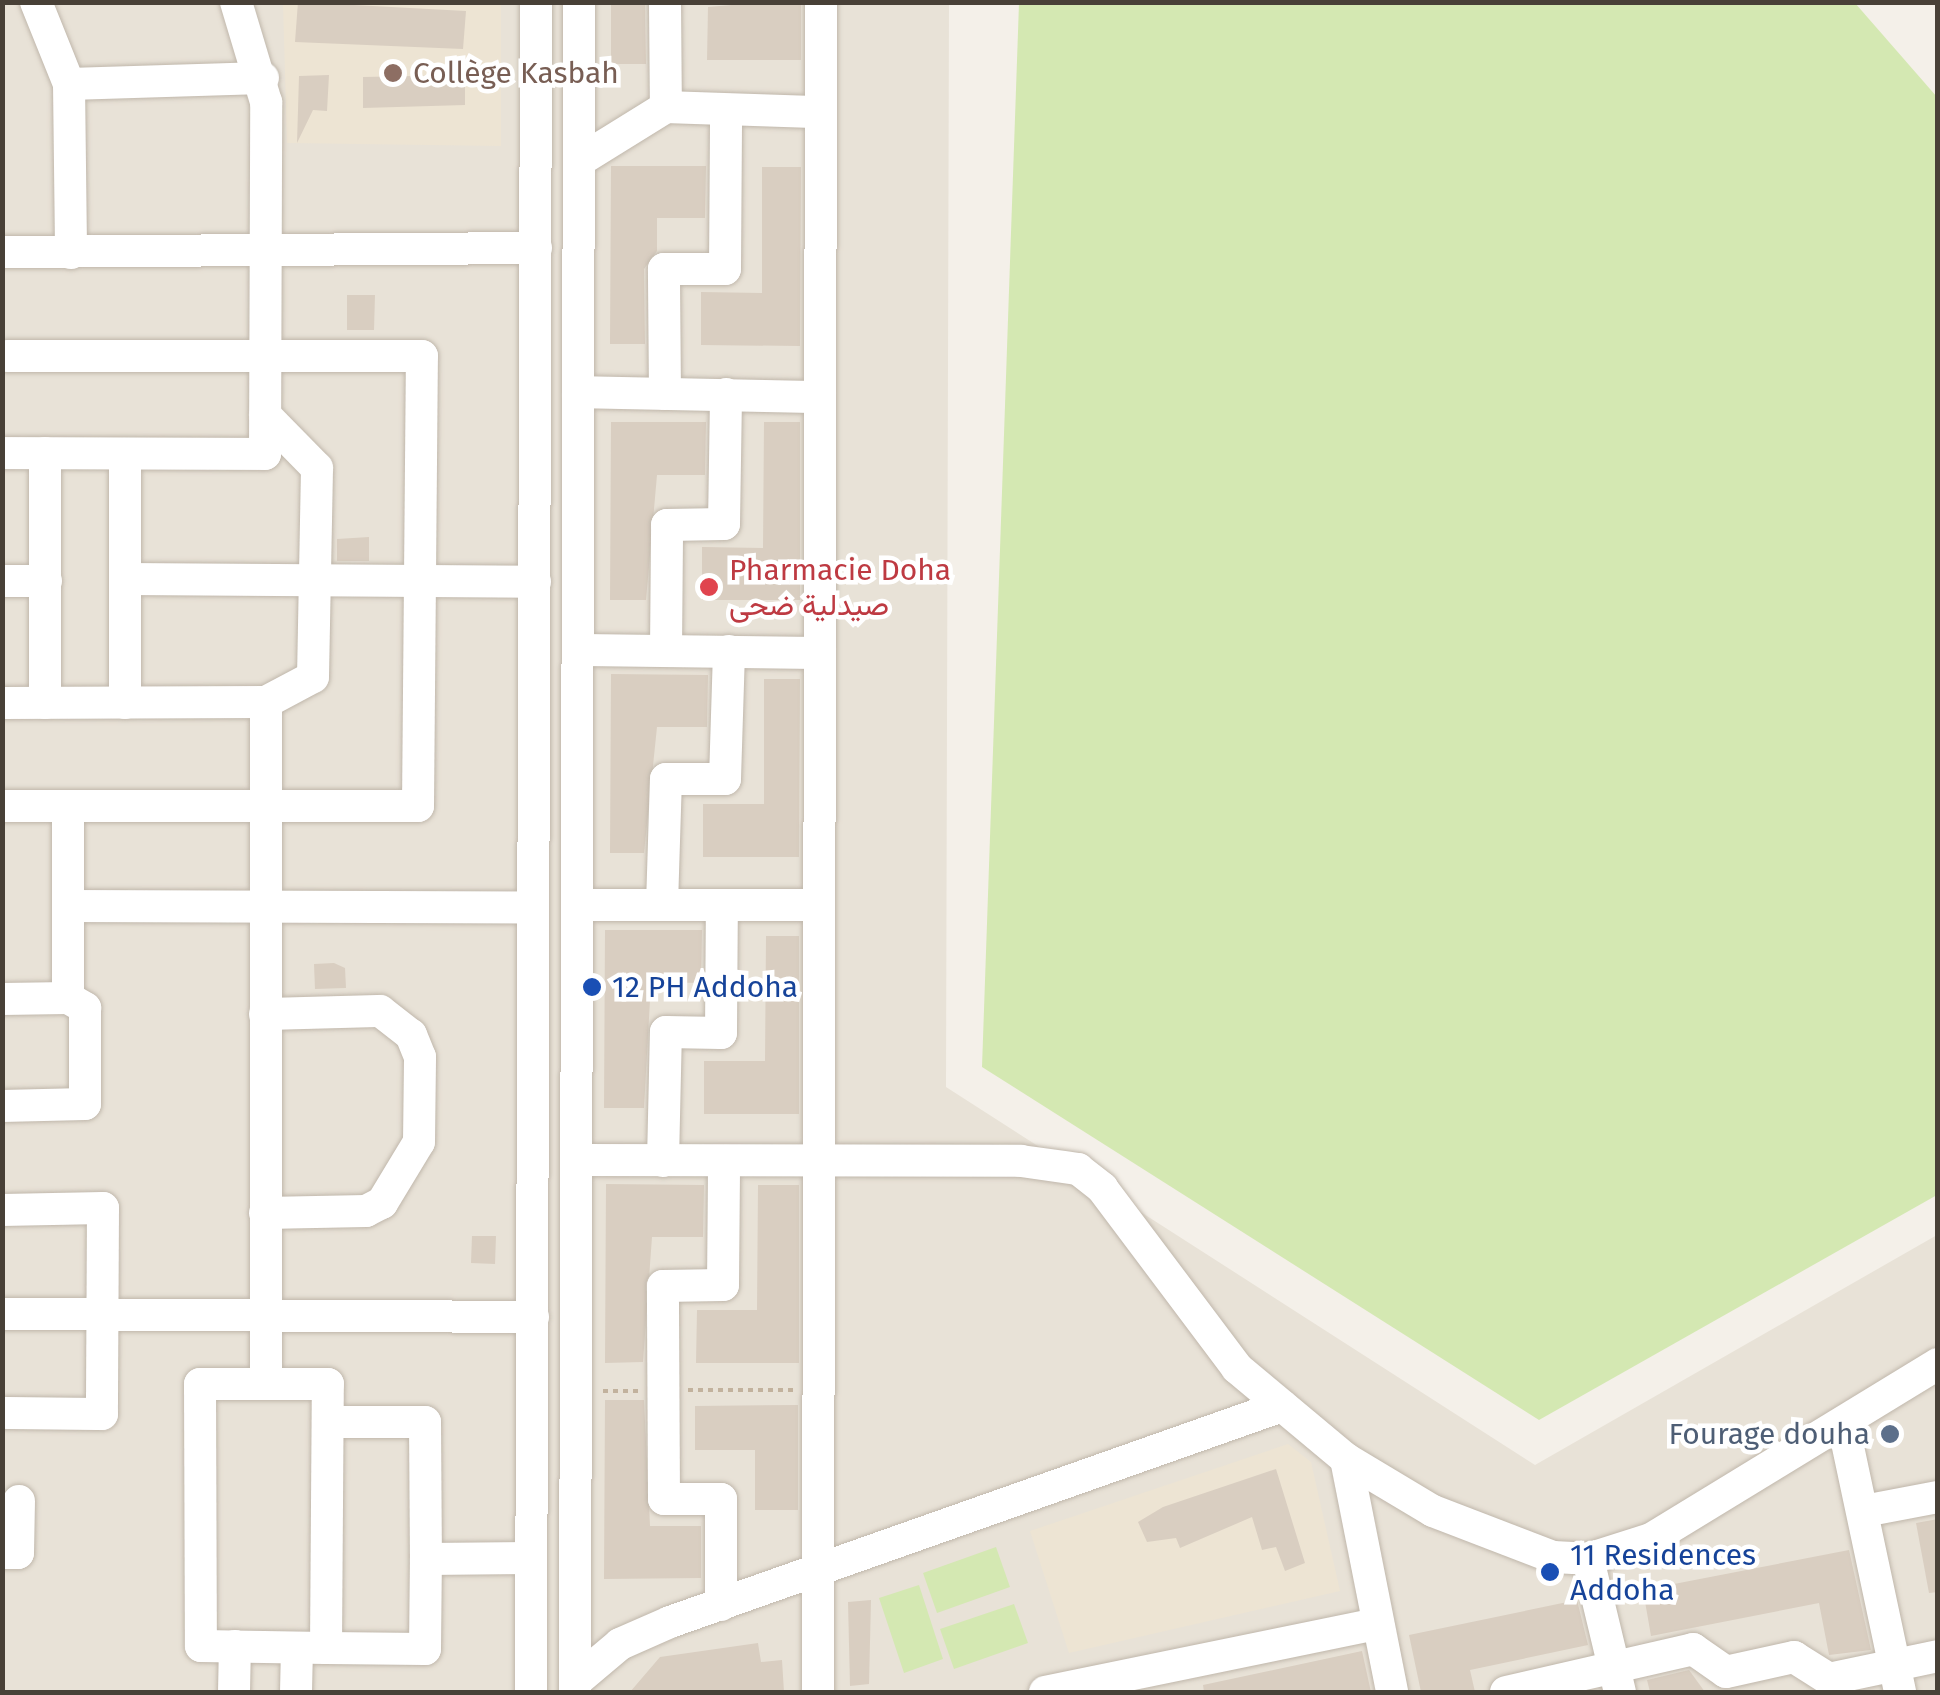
<!DOCTYPE html>
<meta charset="utf-8">
<style>
body{margin:0}
#map{position:relative;width:1940px;height:1695px;overflow:hidden;background:#f4f0e9;font-family:"Fira Sans",Vazirmatn,sans-serif}
div>[style]{position:absolute}
.residential>*{inset:0;background:#e8e2d7}
.education>*{inset:0;background:#ede4d3}
.green>*{inset:0;background:#d4e8b2}
.building>*{inset:0;background:#d9cec1}
.path>*{height:4px;margin-top:-2px;transform-origin:0;background:repeating-linear-gradient(90deg,#c2b29d 0 5px,transparent 0 10px)}
.roads{filter:drop-shadow(0 0 2px #c0b7ab) drop-shadow(0 0 2px #c0b7ab)}
.minor>*{height:32px;margin:-16px;padding:0 16px;transform-origin:16px;border-radius:16px;background:#fff}
.dots>*{width:28px;height:28px;translate:-50% -50%;box-sizing:border-box;border:5px solid #fff;border-radius:50%}
span{translate:-50% -50%;white-space:nowrap;text-align:center;line-height:1.15;-webkit-text-stroke:9px #fff;paint-order:stroke}
.education-label{font-size:30px;color:#785e54}
.left{translate:0 -50%;text-align:left}
.health-label{font-size:30px;color:#be3a42}
.transit-label{font-size:30px;color:#164399}
.service-label{font-size:30px;color:#4e5e75}
.right{translate:-100% -50%;text-align:right}
.frame{position:absolute;inset:0;border:5px solid #484037;pointer-events:none}
</style>
<div id="map">
<div class="residential">
<i style="clip-path:polygon(3px 3px,949px 3px,946px 1087px,1535px 1465px,1937px 1235px,1937px 1692px,3px 1692px)"></i>
</div>
<div class="education">
<i style="clip-path:polygon(283px 3px,501px 3px,501px 146px,287px 143px)"></i>
<i style="clip-path:polygon(1288px 1444px,1311px 1462px,1340px 1591px,1069px 1653px,1030px 1531px)"></i>
</div>
<div class="green">
<i style="clip-path:polygon(1019px 3px,1855px 3px,1937px 97px,1937px 1195px,1539px 1420px,982px 1067px)"></i>
<i style="clip-path:polygon(996px 1547px,1010px 1587px,937px 1613px,923px 1573px)"></i>
<i style="clip-path:polygon(919px 1585px,943px 1659px,904px 1673px,879px 1598px)"></i>
<i style="clip-path:polygon(1014px 1604px,1028px 1643px,954px 1669px,940px 1629px)"></i>
</div>
<div class="building">
<i style="clip-path:polygon(298px 2px,466px 11px,463px 49px,295px 42px)"></i>
<i style="clip-path:polygon(611px 2px,645px 2px,646px 64px,611px 64px)"></i>
<i style="clip-path:polygon(768px 2px,801px 2px,801px 60px,707px 60px,708px 7px)"></i>
<i style="clip-path:polygon(329px 75px,327px 111px,313px 110px,297px 143px,299px 76px)"></i>
<i style="clip-path:polygon(465px 75px,465px 105px,363px 108px,363px 77px)"></i>
<i style="clip-path:polygon(611px 166px,706px 166px,705px 218px,657px 218px,657px 251px,644px 269px,645px 344px,610px 344px)"></i>
<i style="clip-path:polygon(762px 167px,801px 167px,800px 346px,701px 345px,701px 292px,762px 293px)"></i>
<i style="clip-path:polygon(347px 295px,375px 295px,374px 330px,347px 330px)"></i>
<i style="clip-path:polygon(611px 422px,706px 422px,705px 475px,657px 475px,646px 600px,610px 600px)"></i>
<i style="clip-path:polygon(764px 422px,800px 422px,800px 600px,702px 600px,702px 547px,763px 548px)"></i>
<i style="clip-path:polygon(369px 537px,369px 561px,337px 561px,337px 539px)"></i>
<i style="clip-path:polygon(611px 674px,708px 675px,707px 727px,657px 727px,644px 853px,610px 853px)"></i>
<i style="clip-path:polygon(764px 679px,800px 679px,799px 857px,703px 857px,703px 804px,764px 804px)"></i>
<i style="clip-path:polygon(605px 930px,702px 930px,701px 983px,651px 982px,644px 1108px,604px 1108px)"></i>
<i style="clip-path:polygon(766px 936px,799px 936px,799px 1114px,704px 1114px,704px 1061px,765px 1061px)"></i>
<i style="clip-path:polygon(334px 963px,345px 968px,346px 988px,315px 989px,314px 964px)"></i>
<i style="clip-path:polygon(606px 1184px,704px 1185px,703px 1237px,652px 1237px,643px 1362px,605px 1363px)"></i>
<i style="clip-path:polygon(758px 1185px,799px 1185px,799px 1363px,696px 1363px,697px 1310px,757px 1310px)"></i>
<i style="clip-path:polygon(472px 1236px,496px 1236px,495px 1264px,471px 1263px)"></i>
<i style="clip-path:polygon(605px 1400px,644px 1400px,650px 1526px,701px 1526px,701px 1578px,604px 1579px)"></i>
<i style="clip-path:polygon(798px 1405px,798px 1510px,755px 1510px,755px 1450px,695px 1450px,695px 1406px)"></i>
<i style="clip-path:polygon(1276px 1469px,1305px 1563px,1285px 1571px,1276px 1547px,1262px 1550px,1252px 1517px,1180px 1548px,1176px 1538px,1147px 1542px,1138px 1522px,1163px 1507px)"></i>
<i style="clip-path:polygon(1938px 1519px,1938px 1592px,1929px 1593px,1916px 1523px)"></i>
<i style="clip-path:polygon(1849px 1550px,1871px 1650px,1829px 1655px,1819px 1603px,1651px 1636px,1643px 1590px)"></i>
<i style="clip-path:polygon(871px 1600px,869px 1684px,850px 1686px,848px 1602px)"></i>
<i style="clip-path:polygon(1577px 1600px,1588px 1645px,1470px 1670px,1475px 1692px,1421px 1692px,1409px 1635px)"></i>
<i style="clip-path:polygon(758px 1643px,761px 1662px,782px 1660px,784px 1692px,630px 1692px,660px 1657px)"></i>
<i style="clip-path:polygon(1362px 1651px,1371px 1692px,1204px 1692px,1203px 1685px)"></i>
<i style="clip-path:polygon(1689px 1670px,1705px 1692px,1650px 1692px,1647px 1680px)"></i>
</div>
<div class="path">
<i style="left:688px;top:1390px;width:105px"></i>
<i style="left:603px;top:1391px;width:35px"></i>
</div>
<div class="roads">
<div class="minor">
<i style="left:36px;top:2px;width:88px;rotate:68.1deg"></i>
<i style="left:69px;top:84px;width:169px;rotate:89.3deg"></i>
<i style="left:665px;top:2px;width:105px;rotate:89.5deg"></i>
<i style="left:69px;top:84px;width:194px;rotate:-1.8deg"></i>
<i style="left:579px;top:161px;width:102px;rotate:-31.8deg"></i>
<i style="left:666px;top:107px;width:154px;rotate:1.9deg"></i>
<i style="left:2px;top:252px;width:534px;rotate:-0.43deg"></i>
<i style="left:578px;top:392px;width:242px;rotate:1.2deg"></i>
<i style="left:665px;top:394px;width:125px;rotate:-90.5deg"></i>
<i style="left:664px;top:269px;width:61px"></i>
<i style="left:725px;top:269px;width:157px;rotate:-89.6deg"></i>
<i style="left:2px;top:453px;width:263px;rotate:0.2deg"></i>
<i style="left:265px;top:454px;width:352px;rotate:-89.8deg"></i>
<i style="left:266px;top:102px;width:104px;rotate:-106.7deg"></i>
<i style="left:126px;top:579px;width:409px;rotate:0.4deg"></i>
<i style="left:2px;top:581px;width:44px"></i>
<i style="left:580px;top:650px;width:240px;rotate:0.7deg"></i>
<i style="left:666px;top:651px;width:126px;rotate:-89.5deg"></i>
<i style="left:667px;top:525px;width:57px;rotate:-1deg"></i>
<i style="left:724px;top:524px;width:130px;rotate:-89.1deg"></i>
<i style="left:266px;top:702px;width:682px;rotate:90deg"></i>
<i style="left:2px;top:703px;width:264px;rotate:-0.2deg"></i>
<i style="left:266px;top:702px;width:53px;rotate:-28deg"></i>
<i style="left:313px;top:677px;width:209px;rotate:-88.9deg"></i>
<i style="left:317px;top:468px;width:74px;rotate:-134.5deg"></i>
<i style="left:45px;top:703px;width:250px;rotate:-90deg"></i>
<i style="left:125px;top:703px;width:249px;rotate:-90deg"></i>
<i style="left:2px;top:806px;width:416px"></i>
<i style="left:418px;top:806px;width:450px;rotate:-89.5deg"></i>
<i style="left:422px;top:356px;width:415px;rotate:180deg"></i>
<i style="left:68px;top:806px;width:192px;rotate:90deg"></i>
<i style="left:577px;top:905px;width:242px"></i>
<i style="left:662px;top:905px;width:126px;rotate:-88.2deg"></i>
<i style="left:666px;top:779px;width:59px"></i>
<i style="left:725px;top:779px;width:128px;rotate:-88.2deg"></i>
<i style="left:68px;top:906px;width:465px;rotate:0.2deg"></i>
<i style="left:2px;top:999px;width:66px;rotate:-0.9deg"></i>
<i style="left:68px;top:998px;width:20px;rotate:30deg"></i>
<i style="left:85px;top:1008px;width:96px;rotate:90deg"></i>
<i style="left:85px;top:1104px;width:83px;rotate:178.6deg"></i>
<i style="left:576px;top:1160px;width:445px;rotate:0.1deg"></i>
<i style="left:1021px;top:1161px;width:58px;rotate:8deg"></i>
<i style="left:1078px;top:1169px;width:31px;rotate:38deg"></i>
<i style="left:1102px;top:1188px;width:225px;rotate:53.1deg"></i>
<i style="left:1237px;top:1368px;width:142px;rotate:39.9deg"></i>
<i style="left:1346px;top:1459px;width:101px;rotate:30.9deg"></i>
<i style="left:1433px;top:1511px;width:129px;rotate:21deg"></i>
<i style="left:1553px;top:1557px;width:35px;rotate:3deg"></i>
<i style="left:1588px;top:1559px;width:66px;rotate:-17.6deg"></i>
<i style="left:1651px;top:1539px;width:336px;rotate:-31.4deg"></i>
<i style="left:663px;top:1161px;width:129px;rotate:-88.7deg"></i>
<i style="left:666px;top:1032px;width:55px;rotate:1deg"></i>
<i style="left:721px;top:1033px;width:128px;rotate:-89.6deg"></i>
<i style="left:2px;top:1210px;width:101px;rotate:-1.1deg"></i>
<i style="left:103px;top:1208px;width:206px;rotate:90.3deg"></i>
<i style="left:102px;top:1414px;width:100px;rotate:-179.4deg"></i>
<i style="left:265px;top:1213px;width:101px;rotate:-1.1deg"></i>
<i style="left:366px;top:1211px;width:18px;rotate:-27deg"></i>
<i style="left:382px;top:1203px;width:71px;rotate:-58.8deg"></i>
<i style="left:419px;top:1142px;width:85px;rotate:-89.3deg"></i>
<i style="left:420px;top:1057px;width:24px;rotate:-112deg"></i>
<i style="left:411px;top:1035px;width:39px;rotate:-142deg"></i>
<i style="left:380px;top:1011px;width:115px;rotate:178.5deg"></i>
<i style="left:2px;top:1314px;width:531px;rotate:0.32deg"></i>
<i style="left:328px;top:1422px;width:97px"></i>
<i style="left:425px;top:1422px;width:137px;rotate:89.6deg"></i>
<i style="left:1844px;top:1428px;width:270px;rotate:78deg"></i>
<i style="left:1346px;top:1459px;width:237px;rotate:78.8deg"></i>
<i style="left:1864px;top:1511px;width:75px;rotate:-10.7deg"></i>
<i style="left:2px;top:1553px;width:16px"></i>
<i style="left:18px;top:1553px;width:52px;rotate:-88.9deg"></i>
<i style="left:1588px;top:1559px;width:137px;rotate:76.5deg"></i>
<i style="left:721px;top:1605px;width:106px;rotate:-90deg"></i>
<i style="left:721px;top:1499px;width:57px;rotate:180deg"></i>
<i style="left:664px;top:1499px;width:213px;rotate:-90.3deg"></i>
<i style="left:663px;top:1286px;width:60px;rotate:-1deg"></i>
<i style="left:723px;top:1285px;width:122px;rotate:-89.5deg"></i>
<i style="left:326px;top:1648px;width:264px;rotate:-89.6deg"></i>
<i style="left:328px;top:1384px;width:128px;rotate:180deg"></i>
<i style="left:200px;top:1384px;width:262px;rotate:89.8deg"></i>
<i style="left:201px;top:1646px;width:125px;rotate:0.9deg"></i>
<i style="left:326px;top:1648px;width:99px;rotate:0.6deg"></i>
<i style="left:425px;top:1649px;width:90px;rotate:-89.4deg"></i>
<i style="left:426px;top:1559px;width:103px;rotate:-0.6deg"></i>
<i style="left:575px;top:1682px;width:59px;rotate:-40.2deg"></i>
<i style="left:620px;top:1644px;width:55px;rotate:-23.7deg"></i>
<i style="left:670px;top:1622px;width:649px;rotate:-19.44deg"></i>
<i style="left:234px;top:1692px;width:46px;rotate:-88.8deg"></i>
<i style="left:296px;top:1692px;width:44px;rotate:-88.7deg"></i>
<i style="left:531px;top:1692px;width:1690px;rotate:-89.83deg"></i>
<i style="left:575px;top:1692px;width:1690px;rotate:-89.86deg"></i>
<i style="left:818px;top:1692px;width:1690px;rotate:-89.9deg"></i>
<i style="left:1045px;top:1692px;width:339px;rotate:-11.6deg"></i>
<i style="left:1506px;top:1692px;width:192px;rotate:-12.9deg"></i>
<i style="left:1693px;top:1649px;width:40px;rotate:34.9deg"></i>
<i style="left:1726px;top:1672px;width:70px;rotate:-12.4deg"></i>
<i style="left:1794px;top:1657px;width:41px;rotate:32.2deg"></i>
<i style="left:1829px;top:1679px;width:111px;rotate:-11.9deg"></i>
</div>
</div>
<div class="dots">
<i style="left:393px;top:73px;background:#8d6e63"></i>
<i style="left:709px;top:587px;background:#e0444e"></i>
<i style="left:592px;top:987px;background:#1a4fb4"></i>
<i style="left:1890px;top:1434px;background:#5c6f8a"></i>
<i style="left:1550px;top:1572px;background:#1a4fb4"></i>
</div>
<div class="education-label">
<span class="left" style="left:413px;top:73px">Collège Kasbah</span>
</div>
<div class="health-label">
<span class="left" style="left:729px;top:587px">Pharmacie Doha<br>صيدلية ضحى</span>
</div>
<div class="transit-label">
<span class="left" style="left:612px;top:987px">12 PH Addoha</span>
<span class="left" style="left:1570px;top:1572px">11 Residences<br>Addoha</span>
</div>
<div class="service-label">
<span class="right" style="left:1870px;top:1434px">Fourage douha</span>
</div>
<div class="frame"></div>
</div>
